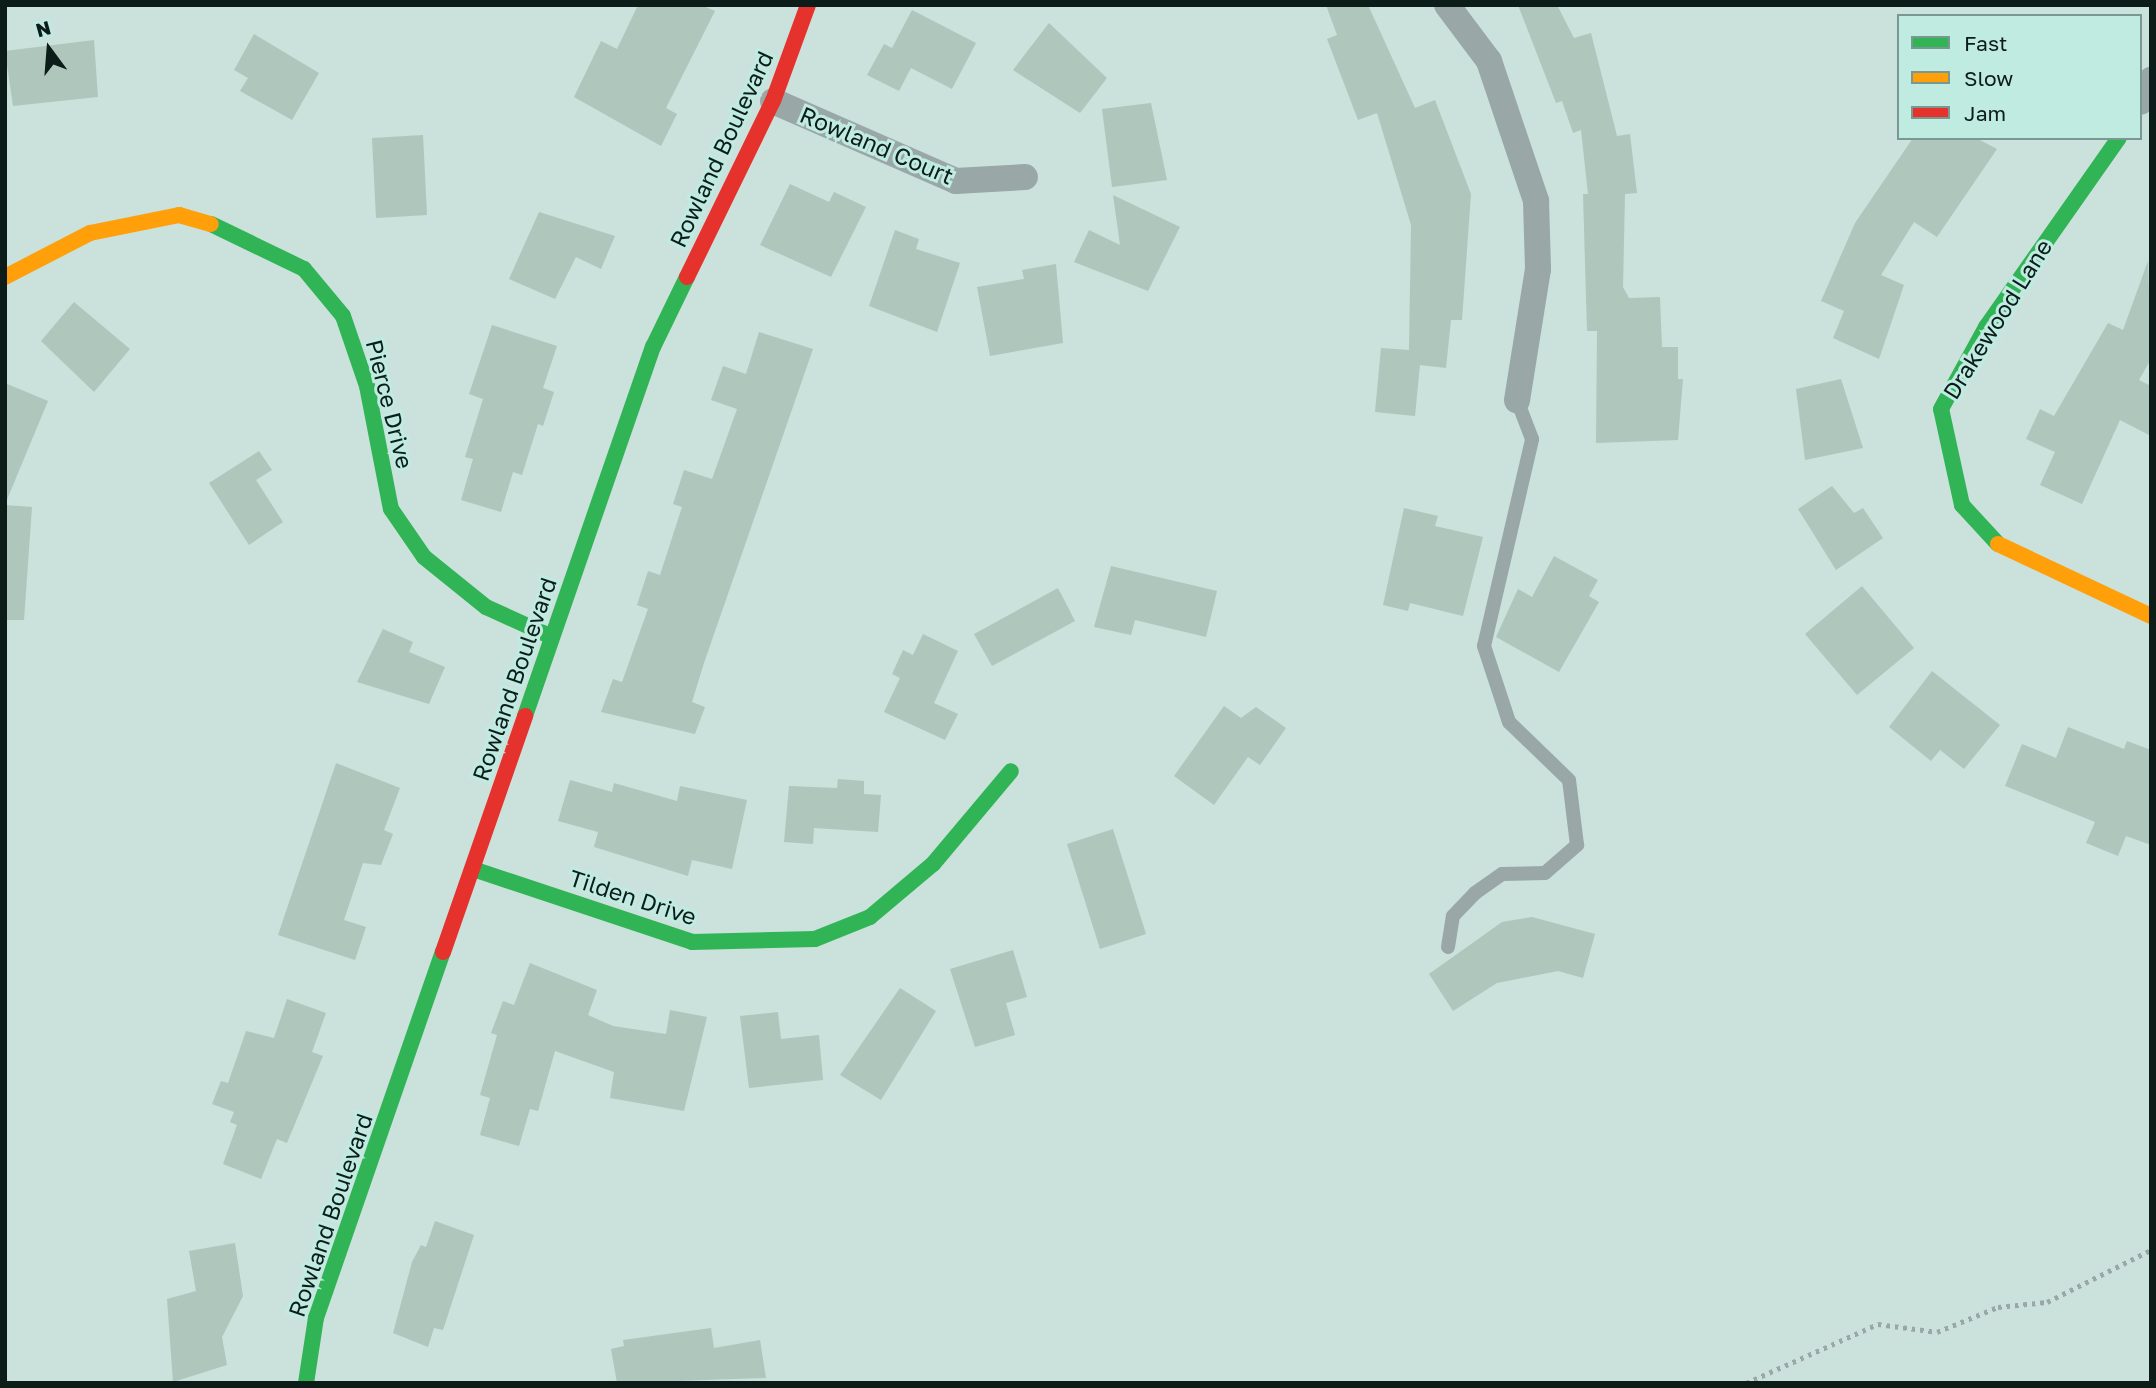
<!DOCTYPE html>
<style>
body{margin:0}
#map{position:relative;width:2156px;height:1388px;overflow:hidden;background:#cae1dc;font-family:"Golos Text",sans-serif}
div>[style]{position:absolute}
.building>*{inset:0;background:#aec6bc}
.path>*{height:4.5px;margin-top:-2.25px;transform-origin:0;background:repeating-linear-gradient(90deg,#9aa7a6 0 3.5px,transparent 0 8.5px)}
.lane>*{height:14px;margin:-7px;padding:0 7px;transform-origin:7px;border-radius:7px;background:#99a7a7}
.street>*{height:26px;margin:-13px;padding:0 13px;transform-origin:13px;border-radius:13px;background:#99a7a7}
.fast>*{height:16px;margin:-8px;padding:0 8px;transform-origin:8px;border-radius:8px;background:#30b455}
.slow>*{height:16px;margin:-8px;padding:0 8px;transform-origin:8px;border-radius:8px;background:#ff9f0a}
.jam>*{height:16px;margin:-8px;padding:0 8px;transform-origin:8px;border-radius:8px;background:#e5322d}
span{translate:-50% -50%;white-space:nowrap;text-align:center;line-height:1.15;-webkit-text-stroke:6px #c0ebe1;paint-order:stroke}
.street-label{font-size:23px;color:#0c1c19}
.frame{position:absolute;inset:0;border:7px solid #0c1c19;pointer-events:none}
.legend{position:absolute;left:1897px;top:14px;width:245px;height:126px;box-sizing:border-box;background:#c0ebe1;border:2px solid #789891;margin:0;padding:9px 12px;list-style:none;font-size:21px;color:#0c1c19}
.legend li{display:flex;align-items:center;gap:14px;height:35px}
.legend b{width:35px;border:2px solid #789891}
.north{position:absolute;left:14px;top:14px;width:70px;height:70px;-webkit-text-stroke:5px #c0ebe1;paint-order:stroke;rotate:344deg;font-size:19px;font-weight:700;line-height:28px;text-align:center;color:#0c1c19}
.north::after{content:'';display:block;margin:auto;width:24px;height:32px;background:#0c1c19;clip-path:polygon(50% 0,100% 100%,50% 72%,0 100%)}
</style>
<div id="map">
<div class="building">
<i style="clip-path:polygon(638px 5px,701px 5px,715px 11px,666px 108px,677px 114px,661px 146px,574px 97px,601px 41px,617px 49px)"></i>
<i style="clip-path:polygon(1326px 5px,1368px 5px,1415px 108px,1435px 100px,1471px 194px,1462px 320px,1451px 320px,1446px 368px,1420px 365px,1415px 416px,1375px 412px,1381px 348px,1409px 350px,1411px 225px,1377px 113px,1358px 120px,1327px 39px,1337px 35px)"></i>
<i style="clip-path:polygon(1518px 5px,1557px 5px,1574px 38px,1591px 33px,1617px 136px,1630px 134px,1637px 193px,1625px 194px,1623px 287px,1629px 298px,1660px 297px,1662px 347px,1678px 347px,1678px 379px,1683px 379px,1678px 440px,1596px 443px,1597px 331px,1587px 331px,1583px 194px,1588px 194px,1581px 130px,1573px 133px,1562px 101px,1556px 103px)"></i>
<i style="clip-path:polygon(912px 10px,976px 43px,952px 89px,911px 68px,899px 91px,867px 75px,884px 44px,892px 48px)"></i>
<i style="clip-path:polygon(1049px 23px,1107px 78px,1080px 113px,1013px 70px)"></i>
<i style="clip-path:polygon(254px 34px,319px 73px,292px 120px,240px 91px,248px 78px,234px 70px)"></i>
<i style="clip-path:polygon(94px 40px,98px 97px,13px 106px,5px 51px)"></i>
<i style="clip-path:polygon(1151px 103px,1167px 180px,1112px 187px,1102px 109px)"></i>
<i style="clip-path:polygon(423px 135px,427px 215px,376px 218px,372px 138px)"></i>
<i style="clip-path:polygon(1913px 138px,1976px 138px,1997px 149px,1937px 237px,1914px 222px,1881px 275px,1904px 285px,1879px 359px,1833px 338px,1844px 311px,1821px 301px,1855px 223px)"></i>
<i style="clip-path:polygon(790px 184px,829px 202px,834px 192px,866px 207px,831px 277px,760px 245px)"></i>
<i style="clip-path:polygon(1113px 195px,1180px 227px,1148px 291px,1074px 262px,1089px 230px,1120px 245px)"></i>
<i style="clip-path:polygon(539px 212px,615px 236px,601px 269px,576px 257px,555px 299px,509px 279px)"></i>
<i style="clip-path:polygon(895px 230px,919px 239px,916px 249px,960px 263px,937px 332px,869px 306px)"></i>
<i style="clip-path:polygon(2148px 261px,2151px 359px,2139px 380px,2151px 386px,2151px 436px,2120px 420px,2082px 504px,2040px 485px,2055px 452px,2026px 439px,2040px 409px,2054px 416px,2108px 323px,2123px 330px)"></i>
<i style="clip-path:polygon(1056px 264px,1063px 343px,990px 356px,977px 287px,1024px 279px,1022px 270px)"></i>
<i style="clip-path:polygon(74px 302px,130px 349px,94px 392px,41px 341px)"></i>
<i style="clip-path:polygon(492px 325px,557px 346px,543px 388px,554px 392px,543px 426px,538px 424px,522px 475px,513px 472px,501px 512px,461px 500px,473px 459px,465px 457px,483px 399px,469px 394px)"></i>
<i style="clip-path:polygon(759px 332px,813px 349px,704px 663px,692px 702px,705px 707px,695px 734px,601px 712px,613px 679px,622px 682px,648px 609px,637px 605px,648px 571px,660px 575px,682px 507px,673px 504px,684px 470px,712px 479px,737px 409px,711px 400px,723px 366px,746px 374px)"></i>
<i style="clip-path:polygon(1841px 379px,1863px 448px,1805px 460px,1796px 389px)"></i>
<i style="clip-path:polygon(5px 383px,48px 401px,6px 502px,5px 502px)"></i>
<i style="clip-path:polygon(259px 451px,272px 470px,256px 480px,283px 522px,249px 545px,209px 483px)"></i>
<i style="clip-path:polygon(1832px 486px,1854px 513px,1863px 508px,1883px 538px,1836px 570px,1798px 509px)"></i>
<i style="clip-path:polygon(5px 505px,32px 507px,24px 620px,5px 620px)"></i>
<i style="clip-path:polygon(1404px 508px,1438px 516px,1435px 526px,1483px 537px,1463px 616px,1410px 603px,1408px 611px,1383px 605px)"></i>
<i style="clip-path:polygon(1554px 556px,1598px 580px,1589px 596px,1599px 602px,1559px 672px,1496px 637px,1518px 589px,1532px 597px)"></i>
<i style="clip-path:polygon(1111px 566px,1217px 591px,1206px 637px,1135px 620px,1131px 635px,1094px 627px)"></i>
<i style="clip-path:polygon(1862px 586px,1914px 648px,1857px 695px,1805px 634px)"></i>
<i style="clip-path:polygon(1058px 588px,1075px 621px,992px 666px,974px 634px)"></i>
<i style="clip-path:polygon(383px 629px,413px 642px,409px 652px,445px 667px,429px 704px,357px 682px)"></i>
<i style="clip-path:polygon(923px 634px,958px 651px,934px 703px,958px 714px,945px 740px,884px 712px,900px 678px,892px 674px,903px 650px,913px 655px)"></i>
<i style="clip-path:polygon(1932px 671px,2000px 725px,1964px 769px,1940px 750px,1931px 761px,1889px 727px)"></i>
<i style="clip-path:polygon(1224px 706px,1241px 718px,1256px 707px,1286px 728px,1260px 765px,1248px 757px,1214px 805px,1174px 776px)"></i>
<i style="clip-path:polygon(2068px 727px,2124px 749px,2127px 741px,2151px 750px,2151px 845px,2126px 836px,2118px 856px,2086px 843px,2095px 822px,2005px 786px,2022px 744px,2056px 758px)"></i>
<i style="clip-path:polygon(336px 763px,400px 788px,384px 830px,393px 834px,381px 865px,363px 863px,344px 920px,366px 927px,355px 960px,278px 935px)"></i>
<i style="clip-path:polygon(838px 779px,864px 781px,864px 794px,881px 795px,878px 832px,814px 828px,813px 844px,784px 842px,789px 786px,837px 788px)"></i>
<i style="clip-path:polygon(570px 780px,612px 792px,614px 783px,677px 801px,680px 786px,747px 800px,732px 869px,692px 860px,688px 876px,594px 847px,598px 832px,558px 821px)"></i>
<i style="clip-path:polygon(1113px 829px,1146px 934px,1100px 949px,1067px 844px)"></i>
<i style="clip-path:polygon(1532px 917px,1595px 934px,1583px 978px,1558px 971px,1497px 983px,1453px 1011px,1429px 974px,1502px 922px)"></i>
<i style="clip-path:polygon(1013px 950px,1027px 997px,1006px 1003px,1015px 1035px,975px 1047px,950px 969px)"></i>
<i style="clip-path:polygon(530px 963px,597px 990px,588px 1015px,613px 1026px,666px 1034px,670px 1010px,707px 1017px,684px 1111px,610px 1098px,614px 1072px,555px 1051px,538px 1111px,530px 1109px,519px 1146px,480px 1135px,490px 1098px,480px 1095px,497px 1035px,491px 1033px,503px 1001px,514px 1005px)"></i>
<i style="clip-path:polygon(900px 988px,936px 1011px,881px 1100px,840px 1075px)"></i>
<i style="clip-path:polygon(287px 999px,326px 1013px,312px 1052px,323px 1056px,287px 1143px,277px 1139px,261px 1179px,223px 1164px,237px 1125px,230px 1122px,234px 1112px,212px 1104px,221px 1081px,228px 1083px,246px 1031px,274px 1038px)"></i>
<i style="clip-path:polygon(778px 1012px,781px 1039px,819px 1035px,823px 1080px,749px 1088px,740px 1016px)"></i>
<i style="clip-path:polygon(435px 1221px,474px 1235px,443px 1330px,434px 1328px,428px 1347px,393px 1333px,412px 1262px,421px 1245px,426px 1247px)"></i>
<i style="clip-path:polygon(235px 1243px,243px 1296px,222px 1337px,227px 1365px,173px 1382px,167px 1299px,196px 1291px,189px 1251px)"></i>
<i style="clip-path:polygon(711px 1328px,714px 1348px,760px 1340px,766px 1378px,617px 1383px,611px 1349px,624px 1346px,623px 1340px)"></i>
</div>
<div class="path">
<i style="left:1746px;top:1383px;width:145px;rotate:-24.1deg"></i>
<i style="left:1878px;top:1324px;width:60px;rotate:7.7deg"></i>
<i style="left:1937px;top:1332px;width:66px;rotate:-22.3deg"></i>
<i style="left:1998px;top:1307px;width:49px;rotate:-5.8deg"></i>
<i style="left:2047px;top:1302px;width:116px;rotate:-26.6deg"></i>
</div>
<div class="lane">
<i style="left:1448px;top:947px;width:31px;rotate:-81deg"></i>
<i style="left:1453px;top:916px;width:32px;rotate:-46deg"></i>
<i style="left:1475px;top:893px;width:33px;rotate:-35deg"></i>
<i style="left:1502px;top:874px;width:43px;rotate:-1.3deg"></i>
<i style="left:1545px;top:873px;width:43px;rotate:-41.2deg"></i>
<i style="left:1577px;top:845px;width:65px;rotate:-97deg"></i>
<i style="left:1569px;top:780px;width:83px;rotate:-136deg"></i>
<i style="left:1509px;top:722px;width:80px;rotate:-108.2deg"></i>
<i style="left:1484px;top:646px;width:212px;rotate:-76.9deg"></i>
<i style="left:1532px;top:439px;width:42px;rotate:-111deg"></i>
</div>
<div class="street">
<i style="left:1447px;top:5px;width:70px;rotate:53.1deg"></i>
<i style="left:1489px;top:61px;width:148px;rotate:71.4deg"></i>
<i style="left:1536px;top:201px;width:68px;rotate:88.3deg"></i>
<i style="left:1538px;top:269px;width:133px;rotate:99.1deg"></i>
<i style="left:773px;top:101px;width:200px;rotate:23.6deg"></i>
<i style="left:956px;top:181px;width:69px;rotate:-3.3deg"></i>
<i style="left:2140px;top:102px;width:25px;rotate:-63deg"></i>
</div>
<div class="fast">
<i style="left:211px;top:224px;width:103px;rotate:25.8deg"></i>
<i style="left:304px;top:269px;width:61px;rotate:50.3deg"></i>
<i style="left:343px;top:316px;width:74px;rotate:71.1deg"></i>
<i style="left:367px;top:386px;width:125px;rotate:79deg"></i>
<i style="left:391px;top:509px;width:58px;rotate:55.5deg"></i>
<i style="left:424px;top:557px;width:80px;rotate:38.9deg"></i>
<i style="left:486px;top:607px;width:72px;rotate:24.4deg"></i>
<i style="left:1998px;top:544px;width:53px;rotate:-132.7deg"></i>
<i style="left:1962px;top:505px;width:98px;rotate:-102.3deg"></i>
<i style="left:1941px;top:409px;width:94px;rotate:-61.2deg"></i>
<i style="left:1986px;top:327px;width:231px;rotate:-54.9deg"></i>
<i style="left:525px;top:716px;width:391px;rotate:-70.9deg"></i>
<i style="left:653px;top:347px;width:78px;rotate:-64.1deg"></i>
<i style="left:473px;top:869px;width:231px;rotate:18.4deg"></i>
<i style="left:692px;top:942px;width:123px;rotate:-1.4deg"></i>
<i style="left:815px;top:939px;width:59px;rotate:-21.8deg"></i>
<i style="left:870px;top:917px;width:82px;rotate:-40.1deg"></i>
<i style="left:933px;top:864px;width:121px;rotate:-50deg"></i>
<i style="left:306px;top:1383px;width:66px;rotate:-81.3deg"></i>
<i style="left:316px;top:1318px;width:387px;rotate:-70.9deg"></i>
</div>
<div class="slow">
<i style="left:5px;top:277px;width:96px;rotate:-27.4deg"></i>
<i style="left:90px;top:233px;width:91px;rotate:-11.4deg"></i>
<i style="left:179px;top:215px;width:33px;rotate:16deg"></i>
<i style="left:1998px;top:544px;width:169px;rotate:25.2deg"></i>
</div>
<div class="jam">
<i style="left:687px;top:277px;width:196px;rotate:-64deg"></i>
<i style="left:773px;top:101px;width:102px;rotate:-70deg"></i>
<i style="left:443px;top:952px;width:250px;rotate:-70.8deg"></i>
</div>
<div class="street-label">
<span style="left:877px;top:145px;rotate:23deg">Rowland Court</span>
<span style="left:721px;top:149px;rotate:-65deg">Rowland Boulevard</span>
<span style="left:1997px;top:319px;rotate:-58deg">Drakewood Lane</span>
<span style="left:390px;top:404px;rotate:76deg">Pierce Drive</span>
<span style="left:514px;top:679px;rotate:-71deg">Rowland Boulevard</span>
<span style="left:633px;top:897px;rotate:18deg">Tilden Drive</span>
<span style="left:330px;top:1215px;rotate:-71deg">Rowland Boulevard</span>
</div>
<div class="frame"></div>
<ul class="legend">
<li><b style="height:9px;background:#30b455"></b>Fast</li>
<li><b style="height:9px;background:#ff9f0a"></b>Slow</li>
<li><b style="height:9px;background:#e5322d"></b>Jam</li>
</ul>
<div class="north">N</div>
</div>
